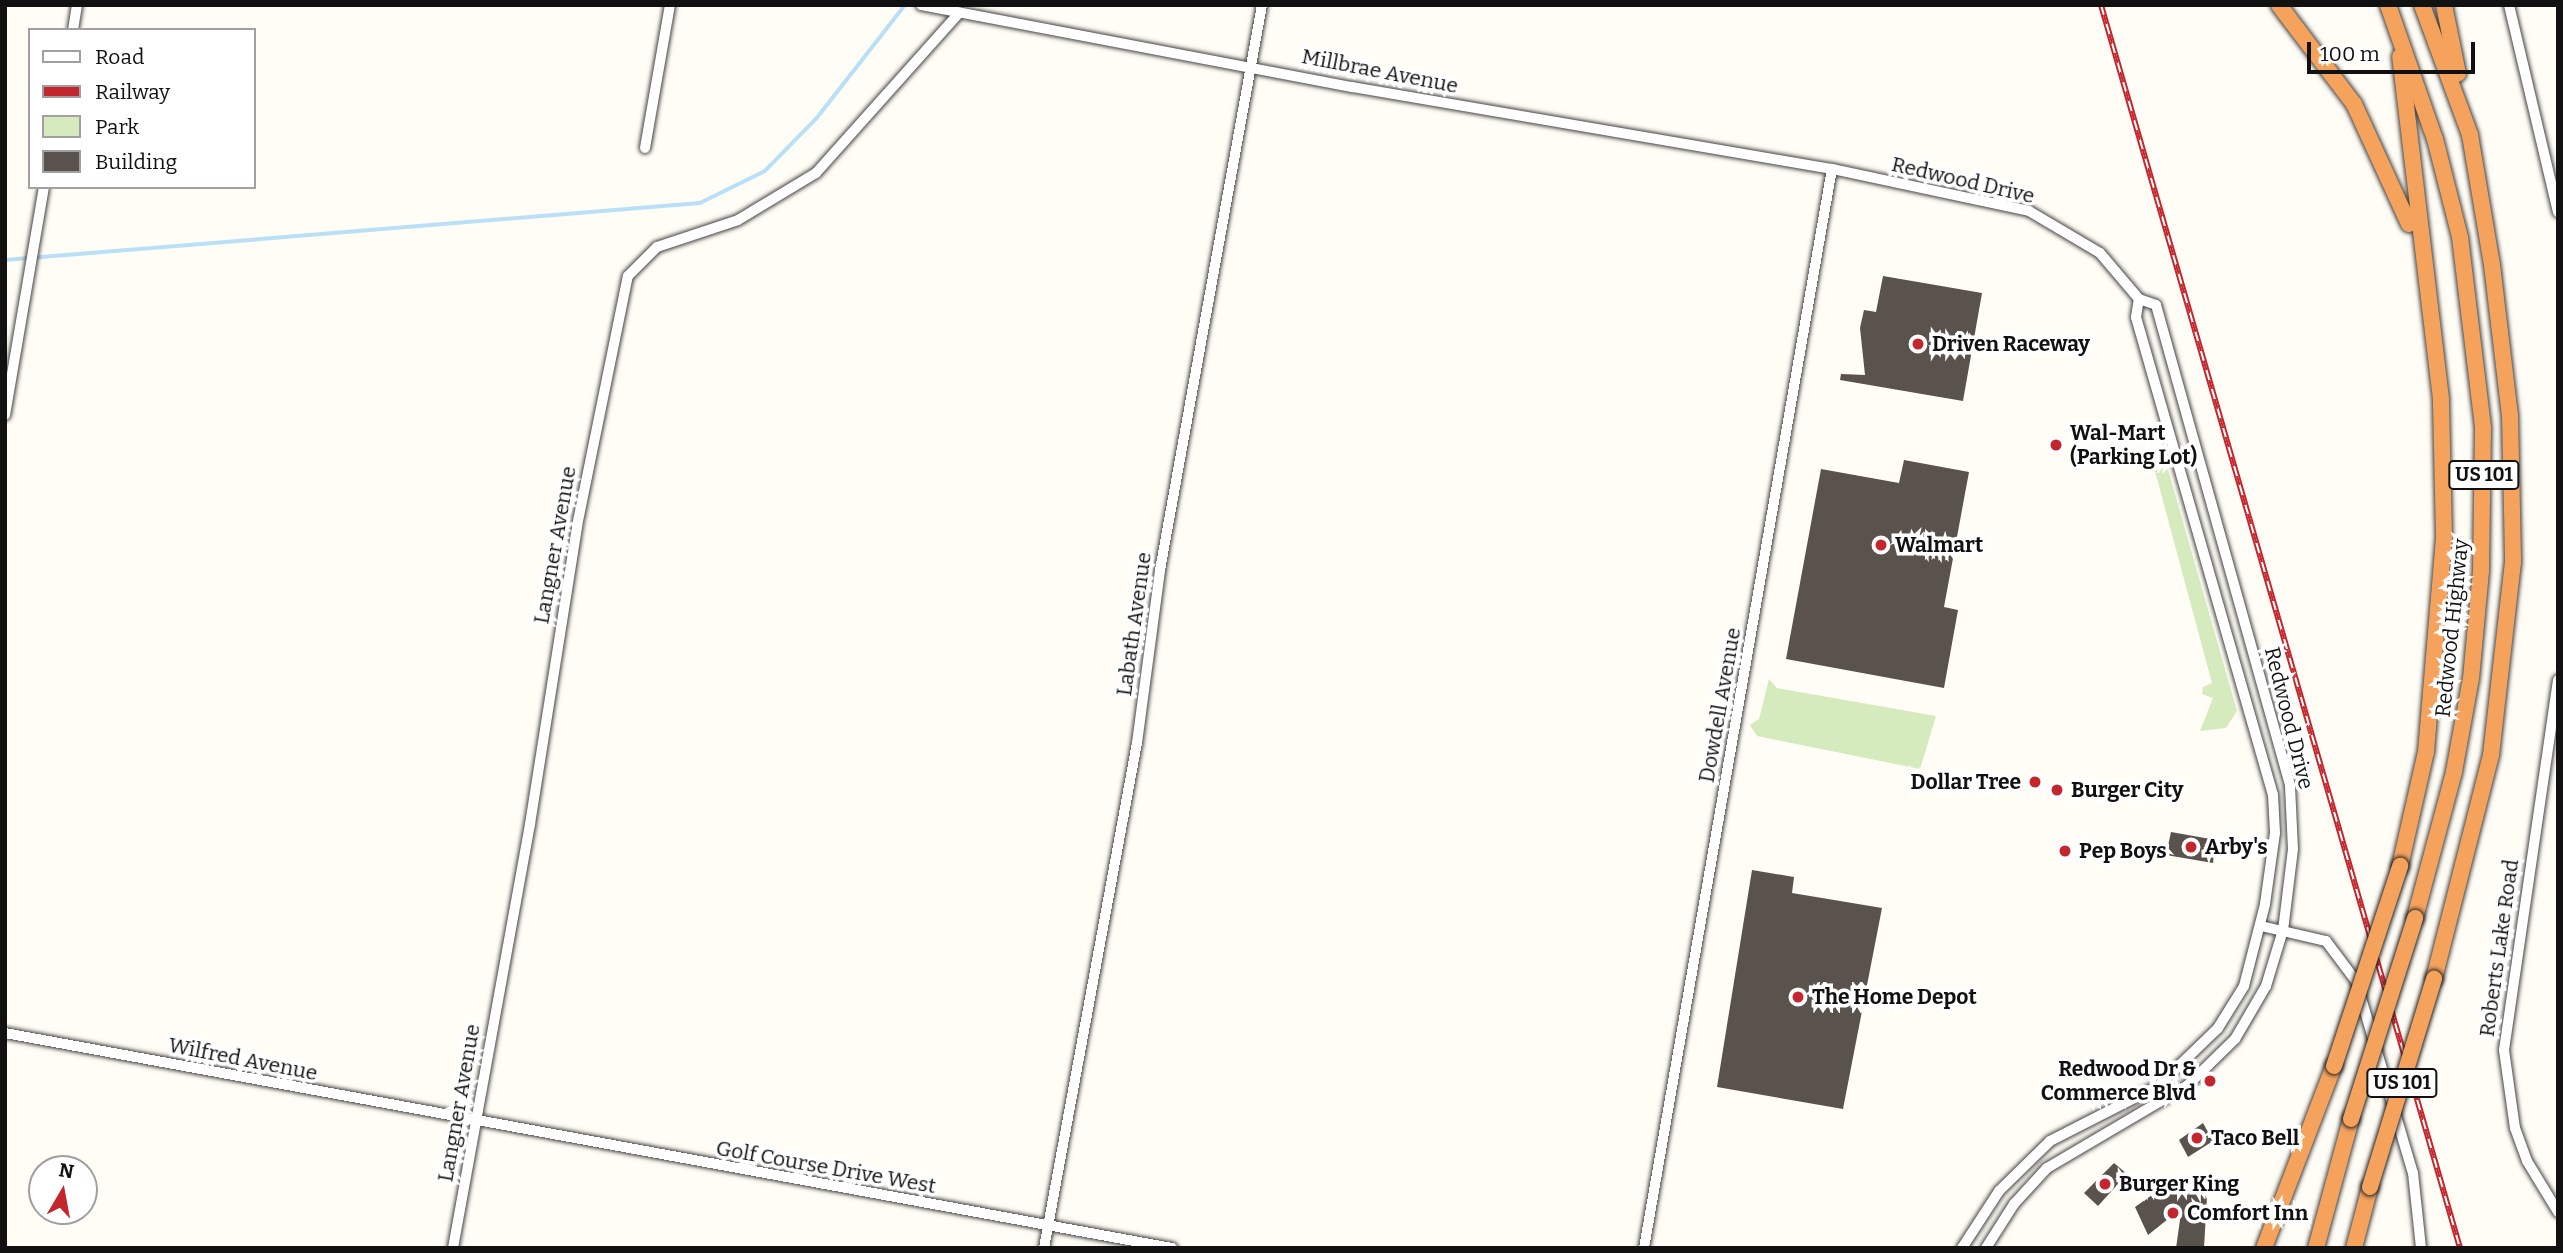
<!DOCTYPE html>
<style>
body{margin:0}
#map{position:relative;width:2563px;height:1253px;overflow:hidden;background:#fffdf5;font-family:Bitter,serif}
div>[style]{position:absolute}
.green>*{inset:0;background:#d5ebbd}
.stream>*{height:3.5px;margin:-1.75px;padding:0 1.75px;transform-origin:1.75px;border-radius:1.75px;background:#b9e0f7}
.building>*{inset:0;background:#5a524d}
.roads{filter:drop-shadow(0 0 2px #444) drop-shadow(0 0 2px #444)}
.minor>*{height:10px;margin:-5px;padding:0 5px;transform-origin:5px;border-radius:5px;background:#fff}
.highway>*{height:16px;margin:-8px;padding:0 8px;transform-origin:8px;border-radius:8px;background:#f5a25d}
.rail>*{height:6px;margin-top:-3px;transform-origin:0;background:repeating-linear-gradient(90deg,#fff 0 10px,#c4262e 0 20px);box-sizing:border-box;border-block:2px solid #c4262e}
.bridges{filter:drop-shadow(0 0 2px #222) drop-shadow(0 0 2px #222)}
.highway-bridge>*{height:16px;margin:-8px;padding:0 8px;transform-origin:8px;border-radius:8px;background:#f5a25d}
.dots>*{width:19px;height:19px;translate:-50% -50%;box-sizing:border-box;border:4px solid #fff;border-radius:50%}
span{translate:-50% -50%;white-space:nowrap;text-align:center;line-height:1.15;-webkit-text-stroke:7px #fff;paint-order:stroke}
.shield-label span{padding:2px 5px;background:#fff;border:2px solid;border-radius:5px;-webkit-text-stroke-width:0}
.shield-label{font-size:19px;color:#111;font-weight:700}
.street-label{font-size:21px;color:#111}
.poi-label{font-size:21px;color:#111;font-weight:700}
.left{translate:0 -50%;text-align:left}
.right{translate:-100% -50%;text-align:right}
.frame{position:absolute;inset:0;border:7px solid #111;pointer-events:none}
.legend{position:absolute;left:28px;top:28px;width:228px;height:161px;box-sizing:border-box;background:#fff;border:2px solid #a0a0a0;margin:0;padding:9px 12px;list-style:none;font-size:21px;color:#111}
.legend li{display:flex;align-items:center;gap:14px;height:35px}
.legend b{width:35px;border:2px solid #a0a0a0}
.north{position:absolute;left:28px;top:1155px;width:70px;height:70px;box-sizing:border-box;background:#fff;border:2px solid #a0a0a0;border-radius:50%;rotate:10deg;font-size:19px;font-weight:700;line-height:28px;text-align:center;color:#111}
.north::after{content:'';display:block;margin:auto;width:24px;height:32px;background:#c4262e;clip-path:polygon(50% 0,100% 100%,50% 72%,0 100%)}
.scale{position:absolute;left:2307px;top:42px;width:168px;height:32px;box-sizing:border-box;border:4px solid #111;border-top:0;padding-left:9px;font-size:21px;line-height:24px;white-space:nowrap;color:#111;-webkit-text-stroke:5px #fff;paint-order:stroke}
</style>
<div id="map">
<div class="green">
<i style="clip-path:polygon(2150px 455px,2167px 466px,2237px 711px,2226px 728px,2200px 731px,2213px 698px,2202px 694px,2203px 687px,2212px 683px,2156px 475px,2152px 464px,2132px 459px)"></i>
<i style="clip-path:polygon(1769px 679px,1777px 688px,1936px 716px,1920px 769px,1757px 736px,1750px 725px,1759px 719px)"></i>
</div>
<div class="stream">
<i style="left:5px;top:260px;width:697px;rotate:-4.69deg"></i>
<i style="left:700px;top:203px;width:72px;rotate:-26.2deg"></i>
<i style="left:765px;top:171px;width:73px;rotate:-45.6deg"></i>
<i style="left:816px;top:119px;width:145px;rotate:-52deg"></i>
</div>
<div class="building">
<i style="clip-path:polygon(1883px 276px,1982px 293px,1963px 401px,1840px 380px,1841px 374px,1865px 375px,1860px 328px,1864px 310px,1876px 312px)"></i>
<i style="clip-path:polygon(1904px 460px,1969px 472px,1944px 607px,1958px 610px,1944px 688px,1786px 659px,1821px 469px,1899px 483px)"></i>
<i style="clip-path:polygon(2171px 832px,2216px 840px,2213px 863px,2166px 855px)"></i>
<i style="clip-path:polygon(1752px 870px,1794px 877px,1792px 893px,1882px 908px,1843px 1109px,1717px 1087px)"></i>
<i style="clip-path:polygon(2203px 1123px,2213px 1141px,2188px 1157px,2179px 1140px)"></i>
<i style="clip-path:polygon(2114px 1163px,2127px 1174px,2098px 1206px,2084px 1193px)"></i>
<i style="clip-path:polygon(2162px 1188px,2207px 1196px,2204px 1248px,2176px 1248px,2180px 1220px,2168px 1219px,2148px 1235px,2135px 1207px)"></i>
</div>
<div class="roads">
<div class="minor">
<i style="left:921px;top:5px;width:439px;rotate:10.8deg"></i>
<i style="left:1352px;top:87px;width:487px;rotate:9.7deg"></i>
<i style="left:1832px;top:169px;width:201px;rotate:12deg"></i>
<i style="left:2029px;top:211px;width:82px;rotate:30.6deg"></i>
<i style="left:2100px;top:253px;width:60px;rotate:49.7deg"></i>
<i style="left:2139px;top:299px;width:18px;rotate:19deg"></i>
<i style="left:2156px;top:305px;width:499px;rotate:74.4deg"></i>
<i style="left:2290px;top:786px;width:63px;rotate:87.3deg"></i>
<i style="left:2293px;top:849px;width:82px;rotate:97deg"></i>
<i style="left:2283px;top:930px;width:59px;rotate:106.9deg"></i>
<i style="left:2266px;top:986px;width:61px;rotate:120.3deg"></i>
<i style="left:2235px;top:1039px;width:66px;rotate:135.6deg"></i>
<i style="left:2188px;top:1085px;width:164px;rotate:149.5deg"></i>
<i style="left:2047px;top:1168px;width:49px;rotate:132.5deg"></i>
<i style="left:2014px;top:1204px;width:52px;rotate:122.5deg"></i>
<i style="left:2509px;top:5px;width:213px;rotate:76.7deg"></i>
<i style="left:73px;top:30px;width:25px;rotate:-81deg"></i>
<i style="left:645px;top:148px;width:145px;rotate:-80.1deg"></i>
<i style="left:5px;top:415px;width:231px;rotate:-80.3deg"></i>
<i style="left:2558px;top:680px;width:374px;rotate:98.3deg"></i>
<i style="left:2504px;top:1050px;width:79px;rotate:82deg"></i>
<i style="left:2515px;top:1128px;width:35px;rotate:70deg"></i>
<i style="left:2527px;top:1161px;width:60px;rotate:58.7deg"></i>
<i style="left:2261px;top:926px;width:67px;rotate:13deg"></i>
<i style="left:2326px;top:941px;width:50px;rotate:53.1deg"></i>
<i style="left:2356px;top:981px;width:200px;rotate:73.5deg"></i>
<i style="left:2413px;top:1173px;width:75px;rotate:83.9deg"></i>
<i style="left:5px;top:1033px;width:1187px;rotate:10.44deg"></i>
<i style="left:453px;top:1248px;width:431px;rotate:-79.7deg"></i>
<i style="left:530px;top:824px;width:302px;rotate:-81deg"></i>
<i style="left:577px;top:526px;width:255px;rotate:-78.5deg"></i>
<i style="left:628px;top:276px;width:41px;rotate:-45deg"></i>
<i style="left:657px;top:247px;width:85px;rotate:-18.4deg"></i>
<i style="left:738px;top:220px;width:91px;rotate:-31.1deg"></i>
<i style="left:816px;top:173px;width:215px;rotate:-48.2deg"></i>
<i style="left:1044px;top:1248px;width:513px;rotate:-79.57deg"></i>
<i style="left:1137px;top:743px;width:175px;rotate:-82.4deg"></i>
<i style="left:1160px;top:570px;width:574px;rotate:-79.77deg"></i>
<i style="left:1644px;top:1248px;width:1095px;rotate:-80.12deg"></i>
<i style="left:1962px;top:1248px;width:68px;rotate:-57deg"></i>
<i style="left:1999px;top:1191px;width:71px;rotate:-44.4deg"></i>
<i style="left:2050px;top:1141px;width:121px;rotate:-27deg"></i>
<i style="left:2158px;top:1086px;width:83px;rotate:-44deg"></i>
<i style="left:2218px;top:1028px;width:49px;rotate:-58.2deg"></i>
<i style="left:2244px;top:986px;width:85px;rotate:-75.6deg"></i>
<i style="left:2265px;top:904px;width:72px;rotate:-82deg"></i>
<i style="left:2275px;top:833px;width:38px;rotate:-93deg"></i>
<i style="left:2273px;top:795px;width:497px;rotate:-106deg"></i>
<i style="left:2136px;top:317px;width:18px;rotate:-81deg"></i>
</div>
<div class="highway">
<i style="left:2279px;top:5px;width:124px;rotate:52.9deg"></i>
<i style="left:2354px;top:104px;width:132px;rotate:65.4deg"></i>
<i style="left:2388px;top:5px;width:142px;rotate:70.7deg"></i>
<i style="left:2435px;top:139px;width:101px;rotate:75.7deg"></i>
<i style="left:2460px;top:237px;width:192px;rotate:83.1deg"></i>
<i style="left:2483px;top:428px;width:143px;rotate:90.8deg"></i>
<i style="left:2481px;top:571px;width:107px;rotate:95.3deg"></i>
<i style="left:2471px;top:678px;width:96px;rotate:100.3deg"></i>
<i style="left:2454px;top:772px;width:151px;rotate:105deg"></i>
<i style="left:2422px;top:5px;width:139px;rotate:69.7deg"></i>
<i style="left:2470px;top:135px;width:132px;rotate:80.4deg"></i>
<i style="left:2492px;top:265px;width:151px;rotate:83.2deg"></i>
<i style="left:2510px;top:415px;width:147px;rotate:88.8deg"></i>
<i style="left:2513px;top:562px;width:194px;rotate:96.5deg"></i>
<i style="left:2491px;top:755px;width:231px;rotate:104.3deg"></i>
<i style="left:2444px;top:5px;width:70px;rotate:78.5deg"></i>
<i style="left:2400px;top:866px;width:117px;rotate:-77.2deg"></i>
<i style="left:2426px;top:752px;width:217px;rotate:-85.2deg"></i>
<i style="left:2444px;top:536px;width:137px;rotate:-91.3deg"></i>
<i style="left:2441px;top:399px;width:345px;rotate:-96.8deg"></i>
<i style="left:2264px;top:1248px;width:195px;rotate:-69deg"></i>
<i style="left:2316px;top:1248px;width:134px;rotate:-74.8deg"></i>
<i style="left:2354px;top:1248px;width:63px;rotate:-75.3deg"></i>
</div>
</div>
<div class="rail">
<i style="left:2101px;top:5px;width:1294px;rotate:73.89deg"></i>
</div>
<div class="bridges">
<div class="highway-bridge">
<i style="left:2334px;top:1066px;width:211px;rotate:-71.7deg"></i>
<i style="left:2351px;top:1119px;width:211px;rotate:-72.3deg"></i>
<i style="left:2370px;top:1187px;width:218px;rotate:-72.9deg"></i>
</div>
</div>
<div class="dots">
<i style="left:1918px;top:344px;background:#c4262e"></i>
<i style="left:2056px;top:445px;background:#c4262e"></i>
<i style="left:1881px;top:545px;background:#c4262e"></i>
<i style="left:2035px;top:782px;background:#c4262e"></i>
<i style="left:2057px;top:790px;background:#c4262e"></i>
<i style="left:2191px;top:847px;background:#c4262e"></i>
<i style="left:2065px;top:851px;background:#c4262e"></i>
<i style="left:1798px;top:997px;background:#c4262e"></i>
<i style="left:2210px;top:1081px;background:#c4262e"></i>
<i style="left:2197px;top:1138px;background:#c4262e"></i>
<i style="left:2105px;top:1184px;background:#c4262e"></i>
<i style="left:2173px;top:1213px;background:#c4262e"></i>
</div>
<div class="shield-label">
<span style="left:2484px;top:475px">US 101</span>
<span style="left:2402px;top:1083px">US 101</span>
</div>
<div class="street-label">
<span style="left:1380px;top:71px;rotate:11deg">Millbrae Avenue</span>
<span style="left:1963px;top:180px;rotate:13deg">Redwood Drive</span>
<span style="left:555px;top:545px;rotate:-80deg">Langner Avenue</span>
<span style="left:1134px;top:624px;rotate:-82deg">Labath Avenue</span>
<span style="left:2452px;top:628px;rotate:-84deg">Redwood Highway</span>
<span style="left:1720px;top:705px;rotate:-80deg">Dowdell Avenue</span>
<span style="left:2289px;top:718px;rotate:76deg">Redwood Drive</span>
<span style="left:2499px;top:948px;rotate:-82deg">Roberts Lake Road</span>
<span style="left:243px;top:1059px;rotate:11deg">Wilfred Avenue</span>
<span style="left:459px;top:1103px;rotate:-80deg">Langner Avenue</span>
<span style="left:826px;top:1167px;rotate:10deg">Golf Course Drive West</span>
</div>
<div class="poi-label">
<span class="left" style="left:1932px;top:344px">Driven Raceway</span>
<span class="left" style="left:2070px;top:445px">Wal-Mart<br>(Parking Lot)</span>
<span class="left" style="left:1895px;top:545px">Walmart</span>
<span class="right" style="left:2021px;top:782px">Dollar Tree</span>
<span class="left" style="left:2071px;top:790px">Burger City</span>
<span class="left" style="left:2205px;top:847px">Arby's</span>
<span class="left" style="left:2079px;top:851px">Pep Boys</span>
<span class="left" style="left:1812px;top:997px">The Home Depot</span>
<span class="right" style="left:2196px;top:1081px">Redwood Dr &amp;<br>Commerce Blvd</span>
<span class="left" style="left:2211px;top:1138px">Taco Bell</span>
<span class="left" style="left:2119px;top:1184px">Burger King</span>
<span class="left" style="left:2187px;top:1213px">Comfort Inn</span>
</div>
<div class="frame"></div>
<ul class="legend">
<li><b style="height:9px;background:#fff"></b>Road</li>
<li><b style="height:9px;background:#c4262e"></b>Railway</li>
<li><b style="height:19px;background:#d5ebbd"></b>Park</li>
<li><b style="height:19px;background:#5a524d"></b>Building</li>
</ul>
<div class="north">N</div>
<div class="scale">100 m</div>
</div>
